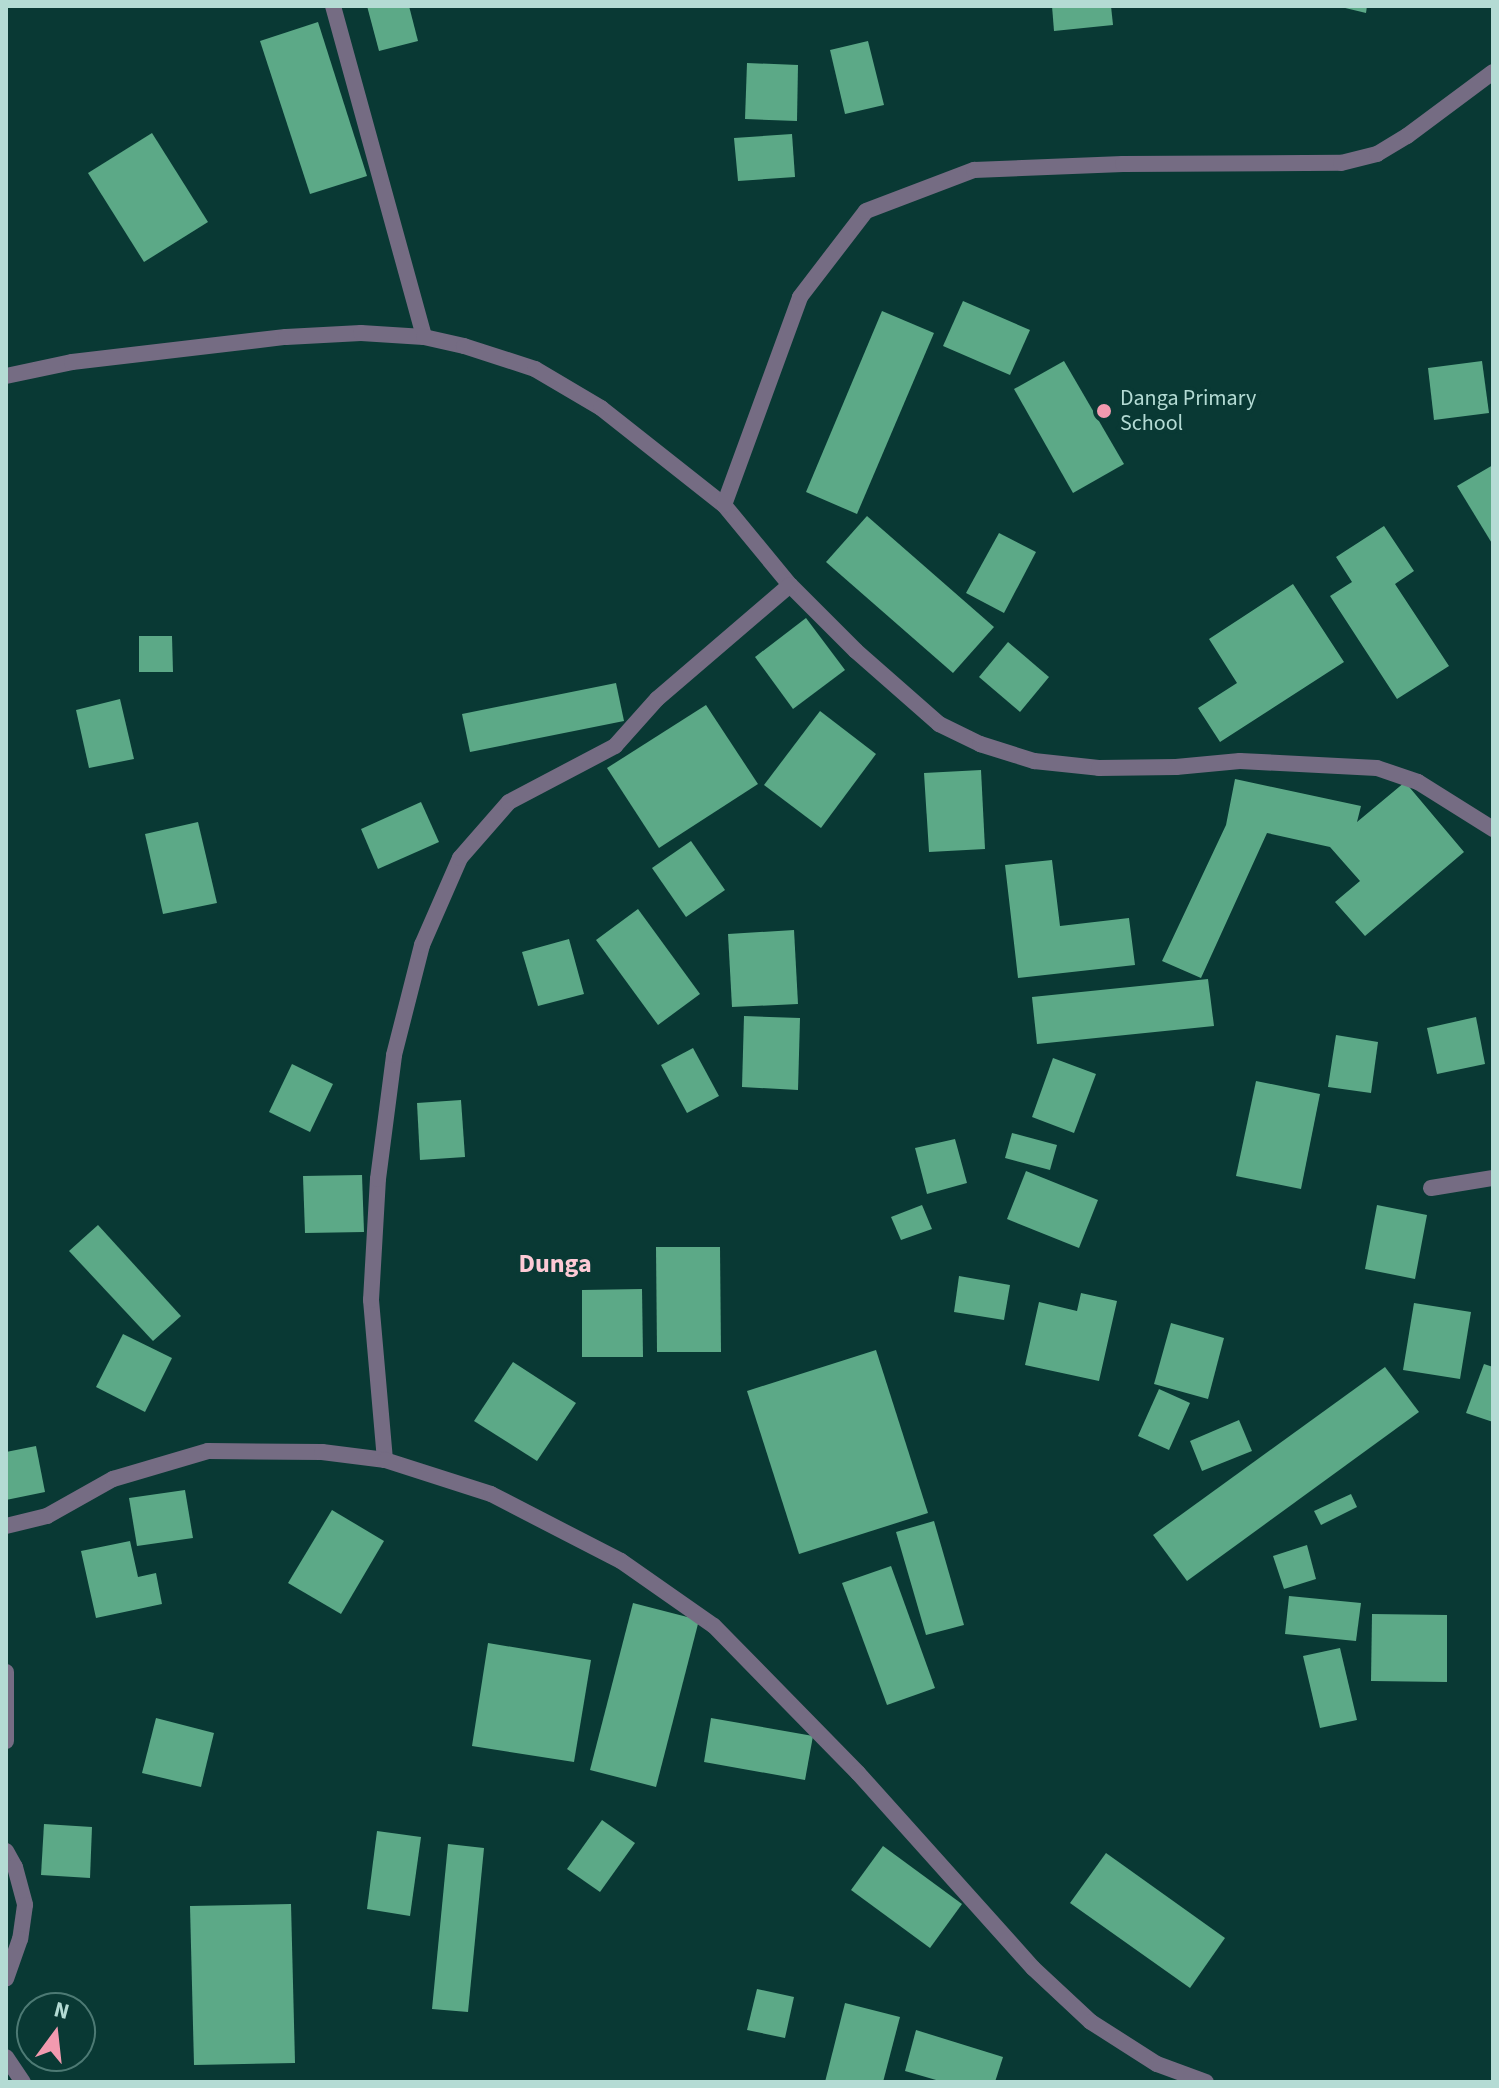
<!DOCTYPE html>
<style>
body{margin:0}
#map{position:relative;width:1499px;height:2088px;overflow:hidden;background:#093934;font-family:"Source Sans 3",sans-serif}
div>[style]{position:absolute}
.building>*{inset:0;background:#5ca987}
.minor>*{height:16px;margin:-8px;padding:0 8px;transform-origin:8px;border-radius:8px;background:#756c83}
.dots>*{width:22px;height:22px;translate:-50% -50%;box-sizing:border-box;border:4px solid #093934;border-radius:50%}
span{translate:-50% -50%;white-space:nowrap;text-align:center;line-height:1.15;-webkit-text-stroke:8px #093934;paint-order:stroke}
.poi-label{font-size:22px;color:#b4dbd4}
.left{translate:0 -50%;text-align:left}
.quarter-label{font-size:26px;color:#fdcad5;font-weight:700}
.frame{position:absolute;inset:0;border:8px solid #b4dbd4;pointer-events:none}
.north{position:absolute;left:16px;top:1992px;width:80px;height:80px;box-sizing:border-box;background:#093934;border:2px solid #4d7a74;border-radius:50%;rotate:15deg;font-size:22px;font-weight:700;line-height:32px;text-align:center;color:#b4dbd4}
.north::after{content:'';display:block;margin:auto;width:28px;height:36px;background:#f29aaf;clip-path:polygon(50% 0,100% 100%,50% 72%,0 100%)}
</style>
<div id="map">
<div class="building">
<i style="clip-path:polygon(367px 6px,409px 6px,418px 41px,379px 51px)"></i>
<i style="clip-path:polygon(1052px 6px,1111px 6px,1113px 25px,1054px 31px)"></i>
<i style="clip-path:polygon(1337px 6px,1367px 6px,1366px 13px)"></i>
<i style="clip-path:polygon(318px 22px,367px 176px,310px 194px,260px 41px)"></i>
<i style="clip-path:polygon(868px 41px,884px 105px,845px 114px,830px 50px)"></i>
<i style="clip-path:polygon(747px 63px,798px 65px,797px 121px,745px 119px)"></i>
<i style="clip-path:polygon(152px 133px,208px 222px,144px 262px,88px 173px)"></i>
<i style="clip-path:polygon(792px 134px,795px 177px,738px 181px,734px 138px)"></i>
<i style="clip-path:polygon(963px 301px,1030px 330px,1010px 375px,943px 346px)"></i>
<i style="clip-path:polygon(882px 311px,934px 333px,857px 514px,806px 492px)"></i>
<i style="clip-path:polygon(1064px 361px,1124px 464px,1073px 493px,1014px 389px)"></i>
<i style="clip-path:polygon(1482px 361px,1489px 413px,1434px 420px,1428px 368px)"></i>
<i style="clip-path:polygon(1493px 465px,1493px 545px,1457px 486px)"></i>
<i style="clip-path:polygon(867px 516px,994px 627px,953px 673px,826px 562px)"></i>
<i style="clip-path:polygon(1384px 526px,1414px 571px,1395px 584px,1449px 666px,1397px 699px,1330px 596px,1352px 582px,1336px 557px)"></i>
<i style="clip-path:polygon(999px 533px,1036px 552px,1004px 613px,966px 593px)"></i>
<i style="clip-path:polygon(1293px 584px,1344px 662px,1220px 742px,1198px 708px,1237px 683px,1209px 639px)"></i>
<i style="clip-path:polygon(806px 618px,845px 670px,793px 709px,755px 657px)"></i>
<i style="clip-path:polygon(139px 636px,172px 636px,173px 672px,139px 672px)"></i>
<i style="clip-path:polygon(1008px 642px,1049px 677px,1020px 712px,979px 677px)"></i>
<i style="clip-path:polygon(616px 683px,624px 721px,470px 752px,462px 714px)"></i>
<i style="clip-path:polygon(120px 699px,134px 759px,89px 768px,76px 710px)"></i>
<i style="clip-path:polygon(706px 705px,758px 784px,659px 848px,607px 768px)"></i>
<i style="clip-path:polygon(820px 711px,876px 754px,821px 828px,764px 785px)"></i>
<i style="clip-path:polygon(981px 770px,985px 849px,929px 852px,924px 773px)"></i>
<i style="clip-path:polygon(1235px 779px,1361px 806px,1357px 822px,1405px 782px,1464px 852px,1365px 936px,1335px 902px,1360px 881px,1330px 847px,1267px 833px,1201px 978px,1162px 961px,1226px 825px)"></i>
<i style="clip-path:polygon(421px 802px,439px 842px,378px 869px,361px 829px)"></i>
<i style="clip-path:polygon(198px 822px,217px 903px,163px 914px,145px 834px)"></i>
<i style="clip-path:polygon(691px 841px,725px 890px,686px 917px,652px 868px)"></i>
<i style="clip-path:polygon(1052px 860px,1060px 926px,1129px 918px,1135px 965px,1018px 978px,1005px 865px)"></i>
<i style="clip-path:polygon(638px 909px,700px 994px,658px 1025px,596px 940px)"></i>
<i style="clip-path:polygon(794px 930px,798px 1004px,732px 1007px,728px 934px)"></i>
<i style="clip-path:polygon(569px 939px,584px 994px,538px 1006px,522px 952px)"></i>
<i style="clip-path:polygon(1208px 979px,1214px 1026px,1037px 1044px,1032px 997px)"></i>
<i style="clip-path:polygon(744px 1016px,800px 1018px,798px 1090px,742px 1087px)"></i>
<i style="clip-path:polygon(1476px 1017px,1485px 1064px,1437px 1074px,1427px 1028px)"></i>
<i style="clip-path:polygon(1336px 1035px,1378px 1042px,1371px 1093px,1328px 1087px)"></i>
<i style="clip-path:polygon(693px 1048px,719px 1096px,687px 1113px,661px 1065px)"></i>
<i style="clip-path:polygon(1053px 1058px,1096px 1074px,1074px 1133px,1032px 1117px)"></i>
<i style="clip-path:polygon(292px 1064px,333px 1084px,310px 1132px,269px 1112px)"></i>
<i style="clip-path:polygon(1256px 1081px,1320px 1094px,1301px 1189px,1236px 1176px)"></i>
<i style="clip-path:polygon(461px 1100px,465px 1157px,420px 1160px,417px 1103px)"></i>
<i style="clip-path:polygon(1012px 1133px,1057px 1145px,1050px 1170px,1005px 1158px)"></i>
<i style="clip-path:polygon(955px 1139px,967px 1183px,927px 1194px,915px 1148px)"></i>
<i style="clip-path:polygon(1026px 1171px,1098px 1200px,1079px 1248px,1007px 1219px)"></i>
<i style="clip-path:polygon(362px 1175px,364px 1232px,305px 1233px,303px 1176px)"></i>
<i style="clip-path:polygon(922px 1205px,932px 1229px,901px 1240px,891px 1217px)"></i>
<i style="clip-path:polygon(1377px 1205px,1427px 1215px,1415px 1279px,1365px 1269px)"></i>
<i style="clip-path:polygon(98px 1225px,181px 1316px,153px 1341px,69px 1251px)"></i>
<i style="clip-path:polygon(656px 1247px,720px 1247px,721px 1352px,657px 1352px)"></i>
<i style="clip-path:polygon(959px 1276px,1010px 1285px,1004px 1320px,954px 1312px)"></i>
<i style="clip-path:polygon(642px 1289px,643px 1357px,582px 1357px,582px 1290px)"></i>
<i style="clip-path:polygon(1081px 1293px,1117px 1301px,1099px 1381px,1025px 1365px,1039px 1302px,1077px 1311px)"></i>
<i style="clip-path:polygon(1414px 1303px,1471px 1312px,1460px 1379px,1403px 1370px)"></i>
<i style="clip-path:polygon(1171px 1323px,1224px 1338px,1208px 1399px,1154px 1384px)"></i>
<i style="clip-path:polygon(123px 1334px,172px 1358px,145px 1412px,96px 1387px)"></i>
<i style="clip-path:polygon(876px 1350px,928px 1513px,799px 1554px,747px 1391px)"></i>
<i style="clip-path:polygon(513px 1362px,576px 1403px,537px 1461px,474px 1421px)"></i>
<i style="clip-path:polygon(1484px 1364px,1493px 1367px,1493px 1422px,1466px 1413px)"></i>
<i style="clip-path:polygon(1385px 1367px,1419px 1412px,1187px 1581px,1153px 1535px)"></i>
<i style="clip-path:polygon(1159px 1389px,1190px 1403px,1169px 1450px,1138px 1436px)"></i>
<i style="clip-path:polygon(1239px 1420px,1252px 1451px,1202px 1471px,1190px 1441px)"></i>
<i style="clip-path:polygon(36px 1446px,45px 1492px,6px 1500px,6px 1452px)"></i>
<i style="clip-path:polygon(185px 1490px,193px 1538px,137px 1546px,129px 1498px)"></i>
<i style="clip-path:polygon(1351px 1494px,1357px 1507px,1321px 1525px,1314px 1511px)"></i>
<i style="clip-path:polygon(332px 1510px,384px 1541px,341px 1614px,288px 1583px)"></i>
<i style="clip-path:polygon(934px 1521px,964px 1625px,926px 1635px,896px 1532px)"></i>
<i style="clip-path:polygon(130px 1541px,138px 1577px,156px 1573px,162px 1604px,96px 1618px,81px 1551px)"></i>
<i style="clip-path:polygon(1307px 1545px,1316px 1579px,1284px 1589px,1273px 1556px)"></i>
<i style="clip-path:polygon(891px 1566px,935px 1688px,887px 1705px,842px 1583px)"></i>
<i style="clip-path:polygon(1289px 1596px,1361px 1603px,1356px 1641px,1285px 1634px)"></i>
<i style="clip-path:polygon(633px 1603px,699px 1620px,656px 1787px,590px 1770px)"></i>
<i style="clip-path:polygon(1372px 1614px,1447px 1615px,1447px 1682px,1371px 1681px)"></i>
<i style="clip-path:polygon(488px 1643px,591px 1660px,574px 1762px,472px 1746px)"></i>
<i style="clip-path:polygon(1340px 1648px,1357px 1720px,1320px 1728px,1303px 1656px)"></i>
<i style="clip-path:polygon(156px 1718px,214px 1733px,201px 1787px,142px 1773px)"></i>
<i style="clip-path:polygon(711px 1718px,813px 1736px,805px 1780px,704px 1762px)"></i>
<i style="clip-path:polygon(602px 1820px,635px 1843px,600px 1892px,567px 1869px)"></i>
<i style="clip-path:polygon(44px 1824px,92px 1827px,90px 1878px,41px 1875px)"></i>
<i style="clip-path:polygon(377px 1831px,421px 1837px,410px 1916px,367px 1909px)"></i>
<i style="clip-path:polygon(448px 1844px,484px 1848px,468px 2012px,432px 2009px)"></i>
<i style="clip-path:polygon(883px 1846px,962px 1904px,930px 1948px,851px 1890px)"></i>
<i style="clip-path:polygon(1106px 1853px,1225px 1938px,1190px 1988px,1070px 1903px)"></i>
<i style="clip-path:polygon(291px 1904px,295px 2063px,194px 2065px,190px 1906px)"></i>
<i style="clip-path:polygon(757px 1989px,794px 1997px,785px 2038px,747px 2030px)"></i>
<i style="clip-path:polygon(845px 2003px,900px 2017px,883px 2082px,825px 2082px)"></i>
<i style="clip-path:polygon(916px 2030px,1003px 2057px,995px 2082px,943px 2082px,905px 2071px)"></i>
</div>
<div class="minor">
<i style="left:333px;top:6px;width:343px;rotate:74.6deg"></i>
<i style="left:6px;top:376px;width:67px;rotate:-12deg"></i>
<i style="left:72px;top:362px;width:215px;rotate:-6.7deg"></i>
<i style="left:286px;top:337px;width:75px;rotate:-3.1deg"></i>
<i style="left:361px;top:333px;width:63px;rotate:3.6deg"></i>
<i style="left:424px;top:337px;width:41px;rotate:12.7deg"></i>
<i style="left:464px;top:346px;width:75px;rotate:17.9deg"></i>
<i style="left:535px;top:369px;width:77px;rotate:30.6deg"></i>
<i style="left:601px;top:408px;width:157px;rotate:38.3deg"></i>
<i style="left:724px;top:505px;width:104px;rotate:50.5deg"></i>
<i style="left:790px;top:585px;width:93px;rotate:45deg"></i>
<i style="left:856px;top:651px;width:111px;rotate:41.3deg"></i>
<i style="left:939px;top:724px;width:46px;rotate:26deg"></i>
<i style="left:980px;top:744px;width:57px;rotate:17.5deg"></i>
<i style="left:1034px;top:761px;width:65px;rotate:6.1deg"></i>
<i style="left:1099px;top:768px;width:77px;rotate:-0.7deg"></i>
<i style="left:1176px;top:767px;width:64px;rotate:-5.4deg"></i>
<i style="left:1240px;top:761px;width:137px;rotate:2.9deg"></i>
<i style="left:1377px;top:768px;width:43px;rotate:18.9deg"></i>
<i style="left:1418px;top:782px;width:89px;rotate:32.1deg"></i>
<i style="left:724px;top:505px;width:221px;rotate:-69.9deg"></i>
<i style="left:800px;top:297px;width:108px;rotate:-52.5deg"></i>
<i style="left:866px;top:211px;width:116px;rotate:-20.8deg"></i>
<i style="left:974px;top:170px;width:149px;rotate:-2.3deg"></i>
<i style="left:1123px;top:164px;width:218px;rotate:-0.3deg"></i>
<i style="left:1341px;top:163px;width:37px;rotate:-14deg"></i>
<i style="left:1377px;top:154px;width:35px;rotate:-31deg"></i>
<i style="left:1407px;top:136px;width:107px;rotate:-36.7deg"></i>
<i style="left:1431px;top:1188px;width:63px;rotate:-9.2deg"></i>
<i style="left:385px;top:1460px;width:161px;rotate:-95deg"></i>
<i style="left:371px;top:1300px;width:121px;rotate:-86.7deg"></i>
<i style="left:378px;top:1179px;width:125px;rotate:-82.6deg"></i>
<i style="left:394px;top:1055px;width:114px;rotate:-75.7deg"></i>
<i style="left:422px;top:945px;width:95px;rotate:-66.4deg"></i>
<i style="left:460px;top:858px;width:74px;rotate:-48.8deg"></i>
<i style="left:509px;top:802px;width:120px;rotate:-27.8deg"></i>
<i style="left:615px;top:746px;width:63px;rotate:-48.2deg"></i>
<i style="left:657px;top:699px;width:175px;rotate:-40.6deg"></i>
<i style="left:6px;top:1526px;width:42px;rotate:-13.7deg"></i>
<i style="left:47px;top:1516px;width:76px;rotate:-29.3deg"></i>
<i style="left:113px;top:1479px;width:99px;rotate:-16.4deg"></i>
<i style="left:208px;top:1451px;width:114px;rotate:0.5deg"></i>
<i style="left:322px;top:1452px;width:64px;rotate:7.2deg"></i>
<i style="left:385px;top:1460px;width:111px;rotate:17.8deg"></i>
<i style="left:491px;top:1494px;width:146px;rotate:27.3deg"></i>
<i style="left:621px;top:1561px;width:113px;rotate:35deg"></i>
<i style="left:714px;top:1626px;width:206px;rotate:45.6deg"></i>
<i style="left:858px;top:1773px;width:262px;rotate:48.1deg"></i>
<i style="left:1033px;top:1968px;width:79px;rotate:43deg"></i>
<i style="left:1091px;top:2022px;width:78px;rotate:32.5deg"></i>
<i style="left:1157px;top:2064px;width:52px;rotate:20.2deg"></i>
<i style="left:6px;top:1672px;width:69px;rotate:90deg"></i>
<i style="left:6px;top:1851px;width:18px;rotate:61deg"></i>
<i style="left:15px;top:1867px;width:39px;rotate:75deg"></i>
<i style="left:25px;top:1905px;width:34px;rotate:98deg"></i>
<i style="left:20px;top:1939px;width:42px;rotate:109.3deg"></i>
<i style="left:6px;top:2057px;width:30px;rotate:56deg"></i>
</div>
<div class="dots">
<i style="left:1104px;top:411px;background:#f29aaf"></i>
</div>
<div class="poi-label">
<span class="left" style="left:1120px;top:411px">Danga Primary<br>School</span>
</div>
<div class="quarter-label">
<span style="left:555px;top:1264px">Dunga</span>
</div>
<div class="frame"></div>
<div class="north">N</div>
</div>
